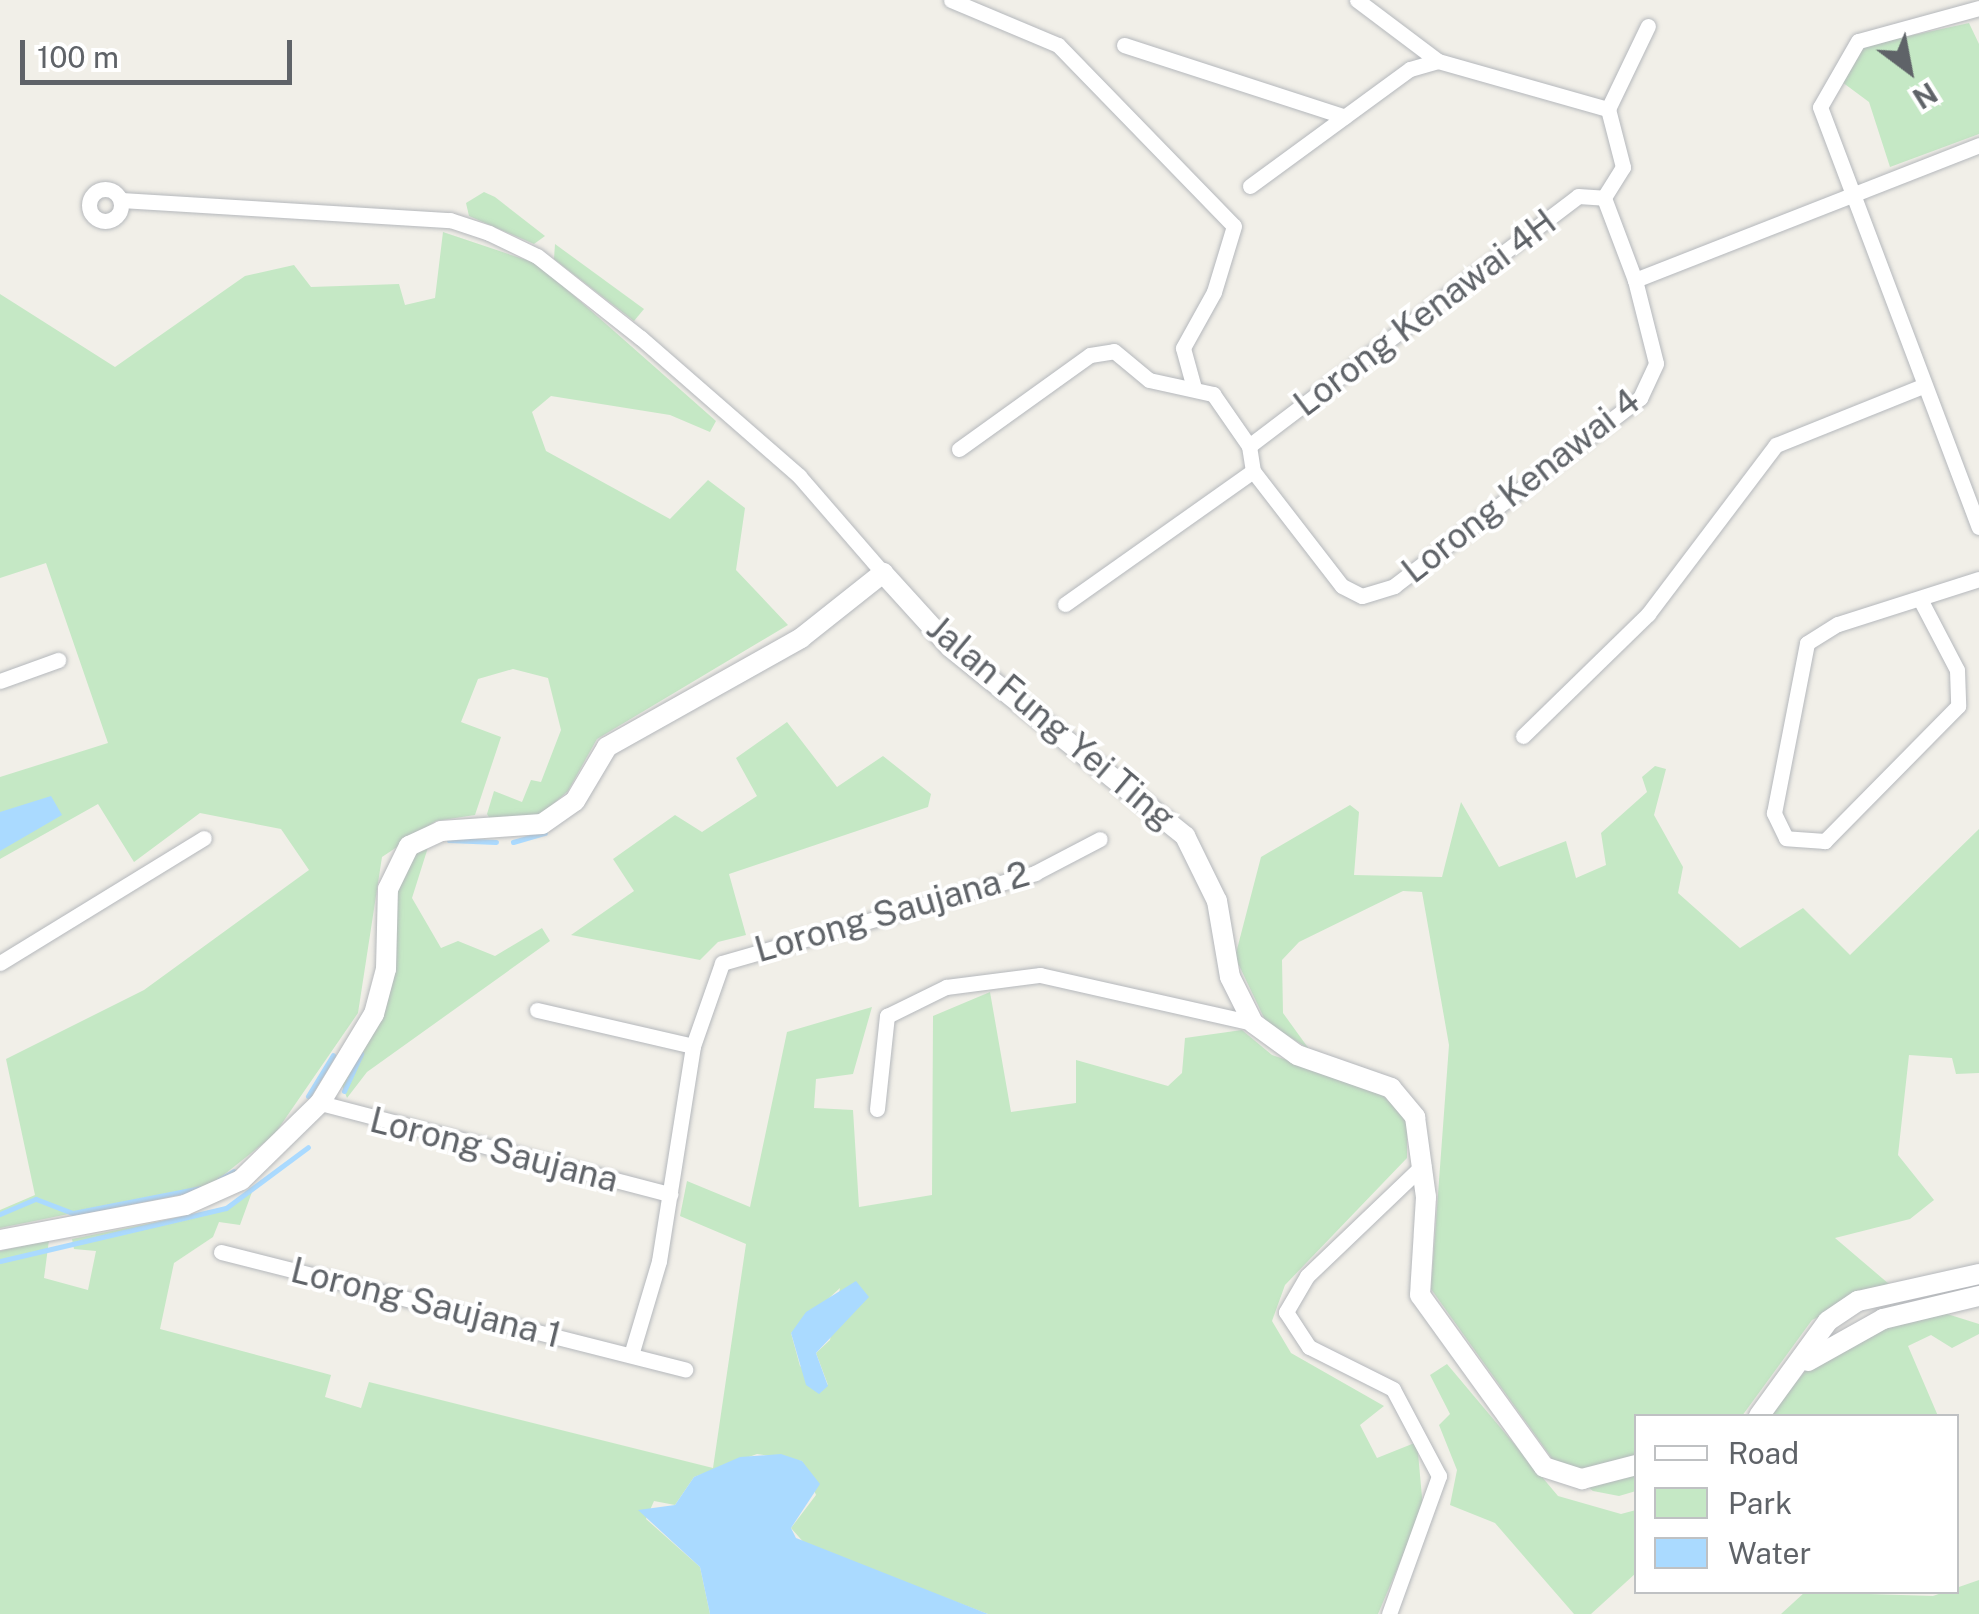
<!DOCTYPE html>
<style>
body{margin:0}
#map{position:relative;width:1979px;height:1614px;overflow:hidden;background:#f1efe8;font-family:"Public Sans",sans-serif}
div>[style]{position:absolute}
.green>*{inset:0;background:#c5e8c5}
.water>*{inset:0;background:#aadaff}
.stream>*{height:5px;margin:-2.5px;padding:0 2.5px;transform-origin:2.5px;border-radius:2.5px;background:#aadaff}
.roads{filter:drop-shadow(0 0 2px #b5b8bc) drop-shadow(0 0 2px #b5b8bc)}
.minor>*{height:15px;margin:-7.5px;padding:0 7.5px;transform-origin:7.5px;border-radius:7.5px;background:#fff}
.minor>.ring{margin:-7.5px;padding:0;box-sizing:content-box;background:none;border:15px solid #fff;border-radius:50%}
.tertiary>*{height:20px;margin:-10px;padding:0 10px;transform-origin:10px;border-radius:10px;background:#fff}
span{translate:-50% -50%;white-space:nowrap;text-align:center;line-height:1.15;-webkit-text-stroke:8px #fff;paint-order:stroke}
.street-label{font-size:35px;color:#5f6368}
.legend{position:absolute;left:1634px;top:1414px;width:325px;height:180px;box-sizing:border-box;background:#fff;border:2px solid #bfc1c3;margin:0;padding:12px 18px;list-style:none;font-size:30px;color:#5f6368}
.legend li{display:flex;align-items:center;gap:20px;height:50px}
.legend b{width:50px;border:2px solid #bfc1c3}
.north{position:absolute;left:1859px;top:20px;width:100px;height:100px;-webkit-text-stroke:8px #fff;paint-order:stroke;rotate:148deg;font-size:28px;font-weight:700;line-height:40px;text-align:center;color:#5f6368}
.north::after{content:'';display:block;margin:auto;width:35px;height:45px;background:#5f6368;clip-path:polygon(50% 0,100% 100%,50% 72%,0 100%)}
.scale{position:absolute;left:20px;top:40px;width:272px;height:45px;box-sizing:border-box;border:5px solid #5f6368;border-top:0;padding-left:12px;font-size:30px;line-height:35px;white-space:nowrap;color:#5f6368;-webkit-text-stroke:8px #fff;paint-order:stroke}
</style>
<div id="map">
<div class="green">
<i style="clip-path:polygon(1969px 23px,1979px 44px,1979px 134px,1890px 167px,1869px 102px,1842px 82px,1863px 46px)"></i>
<i style="clip-path:polygon(484px 192px,495px 197px,545px 236px,534px 244px,469px 216px,466px 203px)"></i>
<i style="clip-path:polygon(443px 232px,538px 264px,716px 421px,710px 432px,670px 415px,551px 396px,532px 412px,546px 451px,670px 519px,708px 480px,745px 508px,736px 570px,788px 625px,597px 739px,568px 791px,538px 817px,492px 822px,487px 814px,494px 791px,522px 802px,531px 780px,541px 782px,561px 730px,548px 678px,513px 669px,478px 679px,461px 722px,501px 737px,475px 815px,436px 821px,382px 857px,358px 1013px,274px 1135px,211px 1185px,0 1228px,0 1210px,35px 1195px,6px 1059px,144px 990px,309px 870px,281px 829px,200px 813px,134px 862px,98px 804px,0 859px,0 777px,108px 743px,46px 563px,0 578px,0 294px,115px 367px,245px 276px,294px 265px,311px 287px,399px 284px,405px 305px,435px 298px)"></i>
<i style="clip-path:polygon(555px 244px,644px 309px,634px 321px,554px 259px)"></i>
<i style="clip-path:polygon(787px 722px,837px 787px,883px 756px,931px 794px,928px 807px,729px 874px,746px 935px,718px 942px,700px 960px,571px 935px,634px 891px,613px 859px,675px 815px,702px 832px,757px 796px,736px 758px)"></i>
<i style="clip-path:polygon(1655px 766px,1666px 769px,1654px 815px,1683px 867px,1678px 893px,1740px 948px,1803px 908px,1850px 955px,1979px 829px,1979px 1073px,1956px 1074px,1952px 1058px,1909px 1055px,1898px 1155px,1934px 1200px,1910px 1219px,1835px 1238px,1889px 1284px,1812px 1320px,1742px 1416px,1636px 1416px,1636px 1491px,1619px 1496px,1593px 1491px,1553px 1460px,1431px 1289px,1449px 1045px,1422px 892px,1403px 891px,1299px 942px,1282px 960px,1283px 1013px,1309px 1049px,1266px 1022px,1235px 957px,1261px 857px,1350px 805px,1359px 812px,1354px 875px,1442px 877px,1461px 802px,1499px 867px,1566px 841px,1576px 878px,1606px 865px,1601px 833px,1647px 792px,1642px 777px)"></i>
<i style="clip-path:polygon(430px 841px,412px 898px,441px 948px,458px 941px,495px 956px,542px 928px,550px 941px,367px 1072px,347px 1098px,341px 1083px,364px 1043px,392px 891px,401px 863px)"></i>
<i style="clip-path:polygon(evenodd,990px 992px,1011px 1112px,1076px 1103px,1076px 1060px,1168px 1086px,1182px 1073px,1185px 1038px,1242px 1030px,1272px 1055px,1377px 1090px,1407px 1118px,1407px 1158px,1285px 1285px,1272px 1321px,1291px 1353px,1384px 1406px,1360px 1425px,1377px 1458px,1417px 1442px,1423px 1508px,1378px 1614px,988px 1614px,806px 1545px,791px 1528px,816px 1495px,802px 1461px,757px 1454px,694px 1477px,675px 1505px,654px 1501px,646px 1519px,700px 1567px,710px 1614px,0 1614px,0 1251px,49px 1240px,44px 1278px,88px 1290px,96px 1251px,74px 1249px,72px 1239px,226px 1208px,252px 1192px,240px 1225px,219px 1222px,213px 1237px,174px 1263px,160px 1329px,331px 1375px,325px 1397px,361px 1408px,369px 1382px,713px 1468px,746px 1244px,680px 1216px,687px 1181px,750px 1207px,787px 1032px,872px 1007px,853px 1074px,816px 1079px,814px 1108px,853px 1110px,859px 1207px,932px 1195px,933px 1016px,990px 992px,840px 1288px,830px 1340px,816px 1353px,828px 1385px,800px 1366px,791px 1333px,840px 1288px)"></i>
<i style="clip-path:polygon(1928px 1308px,1979px 1324px,1979px 1334px,1952px 1348px,1931px 1335px,1908px 1346px,1938px 1416px,1768px 1416px,1826px 1346px)"></i>
<i style="clip-path:polygon(1447px 1364px,1558px 1496px,1621px 1514px,1636px 1510px,1636px 1573px,1591px 1614px,1574px 1614px,1495px 1523px,1450px 1505px,1457px 1470px,1439px 1425px,1450px 1414px,1430px 1375px)"></i>
<i style="clip-path:polygon(1979px 1580px,1979px 1614px,1781px 1614px,1805px 1592px,1933px 1596px)"></i>
</div>
<div class="water">
<i style="clip-path:polygon(51px 796px,62px 815px,0 851px,0 812px)"></i>
<i style="clip-path:polygon(856px 1281px,869px 1297px,816px 1353px,828px 1386px,819px 1394px,806px 1385px,791px 1333px,806px 1312px)"></i>
<i style="clip-path:polygon(781px 1454px,802px 1461px,820px 1484px,791px 1528px,796px 1538px,988px 1614px,710px 1614px,700px 1567px,638px 1510px,675px 1505px,694px 1477px,740px 1457px)"></i>
</div>
<div class="stream">
<i style="left:449px;top:840px;width:47px;rotate:2.4deg"></i>
<i style="left:513px;top:842px;width:33px;rotate:-16deg"></i>
<i style="left:344px;top:1091px;width:41px;rotate:-65.3deg"></i>
<i style="left:308px;top:1096px;width:48px;rotate:-58.6deg"></i>
<i style="left:219px;top:1180px;width:17px;rotate:-31deg"></i>
<i style="left:0;top:1214px;width:39px;rotate:-23deg"></i>
<i style="left:36px;top:1199px;width:40px;rotate:21deg"></i>
<i style="left:73px;top:1213px;width:129px;rotate:-11.1deg"></i>
<i style="left:0;top:1261px;width:232px;rotate:-13.2deg"></i>
<i style="left:226px;top:1208px;width:102px;rotate:-36.6deg"></i>
</div>
<div class="roads">
<div class="minor">
<i style="left:951px;top:0;width:116px;rotate:22.8deg"></i>
<i style="left:1058px;top:45px;width:252px;rotate:45.8deg"></i>
<i style="left:1234px;top:226px;width:69px;rotate:106.9deg"></i>
<i style="left:1214px;top:292px;width:64px;rotate:119deg"></i>
<i style="left:1183px;top:348px;width:41px;rotate:74.6deg"></i>
<i style="left:1357px;top:0;width:101px;rotate:37deg"></i>
<i style="left:1979px;top:8px;width:125px;rotate:164.7deg"></i>
<i style="left:1858px;top:41px;width:76px;rotate:119.9deg"></i>
<i style="left:1820px;top:107px;width:449px;rotate:69.3deg"></i>
<i style="left:1124px;top:45px;width:232px;rotate:18deg"></i>
<i style="left:1608px;top:109px;width:92px;rotate:-64.3deg"></i>
<i style="left:1250px;top:186px;width:198px;rotate:-36.2deg"></i>
<i style="left:1410px;top:69px;width:29px;rotate:-16deg"></i>
<i style="left:1438px;top:61px;width:177px;rotate:15.8deg"></i>
<i style="left:1608px;top:109px;width:60px;rotate:75.5deg"></i>
<i style="left:1623px;top:167px;width:36px;rotate:122deg"></i>
<i class="ring" style="left:89px;top:189px;width:17px;height:17px"></i>
<i style="left:1604px;top:198px;width:88px;rotate:69.3deg"></i>
<i style="left:121px;top:200px;width:330px;rotate:3.5deg"></i>
<i style="left:450px;top:220px;width:41px;rotate:18.4deg"></i>
<i style="left:489px;top:233px;width:53px;rotate:25.6deg"></i>
<i style="left:537px;top:256px;width:132px;rotate:38.3deg"></i>
<i style="left:641px;top:338px;width:210px;rotate:41.1deg"></i>
<i style="left:799px;top:476px;width:128px;rotate:49.1deg"></i>
<i style="left:1249px;top:446px;width:413px;rotate:-37.2deg"></i>
<i style="left:1578px;top:196px;width:26px;rotate:4deg"></i>
<i style="left:959px;top:449px;width:161px;rotate:-35.7deg"></i>
<i style="left:1090px;top:355px;width:24px;rotate:-9deg"></i>
<i style="left:1114px;top:351px;width:45px;rotate:39.6deg"></i>
<i style="left:1149px;top:380px;width:66px;rotate:12.3deg"></i>
<i style="left:1213px;top:394px;width:63px;rotate:55.3deg"></i>
<i style="left:1249px;top:446px;width:25px;rotate:81deg"></i>
<i style="left:1253px;top:471px;width:145px;rotate:52.3deg"></i>
<i style="left:1342px;top:586px;width:22px;rotate:27deg"></i>
<i style="left:1362px;top:596px;width:34px;rotate:-17deg"></i>
<i style="left:1394px;top:586px;width:310px;rotate:-37.4deg"></i>
<i style="left:1640px;top:398px;width:38px;rotate:-65deg"></i>
<i style="left:1656px;top:363px;width:86px;rotate:-104.2deg"></i>
<i style="left:1635px;top:280px;width:370px;rotate:-21.4deg"></i>
<i style="left:1921px;top:601px;width:78px;rotate:62.4deg"></i>
<i style="left:1957px;top:670px;width:36px;rotate:88deg"></i>
<i style="left:1958px;top:706px;width:190px;rotate:134.6deg"></i>
<i style="left:1825px;top:841px;width:39px;rotate:-176deg"></i>
<i style="left:1786px;top:838px;width:28px;rotate:-116deg"></i>
<i style="left:1774px;top:813px;width:173px;rotate:-79deg"></i>
<i style="left:1807px;top:643px;width:36px;rotate:-32deg"></i>
<i style="left:1838px;top:624px;width:148px;rotate:-17.7deg"></i>
<i style="left:1065px;top:604px;width:230px;rotate:-35.3deg"></i>
<i style="left:0;top:681px;width:62px;rotate:-19.9deg"></i>
<i style="left:1523px;top:736px;width:175px;rotate:-44.3deg"></i>
<i style="left:1648px;top:614px;width:212px;rotate:-52.9deg"></i>
<i style="left:1776px;top:445px;width:158px;rotate:-21.9deg"></i>
<i style="left:0;top:963px;width:239px;rotate:-31.5deg"></i>
<i style="left:537px;top:1010px;width:160px;rotate:13deg"></i>
<i style="left:320px;top:1103px;width:362px;rotate:14.6deg"></i>
<i style="left:877px;top:1109px;width:94px;rotate:-83.9deg"></i>
<i style="left:887px;top:1016px;width:66px;rotate:-26.2deg"></i>
<i style="left:946px;top:987px;width:95px;rotate:-7.3deg"></i>
<i style="left:1040px;top:975px;width:218px;rotate:12.7deg"></i>
<i style="left:221px;top:1252px;width:479px;rotate:14.2deg"></i>
<i style="left:631px;top:1355px;width:98px;rotate:-73.4deg"></i>
<i style="left:659px;top:1261px;width:218px;rotate:-81deg"></i>
<i style="left:693px;top:1046px;width:88px;rotate:-70.7deg"></i>
<i style="left:722px;top:963px;width:326px;rotate:-16deg"></i>
<i style="left:1035px;top:873px;width:73px;rotate:-27.6deg"></i>
<i style="left:1389px;top:1614px;width:147px;rotate:-70.1deg"></i>
<i style="left:1439px;top:1476px;width:98px;rotate:-117.9deg"></i>
<i style="left:1393px;top:1389px;width:94px;rotate:-153.4deg"></i>
<i style="left:1309px;top:1347px;width:42px;rotate:-123.3deg"></i>
<i style="left:1286px;top:1312px;width:42px;rotate:-59.7deg"></i>
<i style="left:1307px;top:1276px;width:161px;rotate:-43.7deg"></i>
</div>
<div class="tertiary">
<i style="left:0;top:1240px;width:188px;rotate:-10.7deg"></i>
<i style="left:185px;top:1205px;width:61px;rotate:-24.1deg"></i>
<i style="left:241px;top:1180px;width:110px;rotate:-44.3deg"></i>
<i style="left:320px;top:1103px;width:104px;rotate:-58.8deg"></i>
<i style="left:374px;top:1014px;width:47px;rotate:-75.1deg"></i>
<i style="left:386px;top:969px;width:80px;rotate:-88.6deg"></i>
<i style="left:388px;top:889px;width:48px;rotate:-64deg"></i>
<i style="left:409px;top:846px;width:35px;rotate:-25deg"></i>
<i style="left:441px;top:831px;width:101px;rotate:-4deg"></i>
<i style="left:542px;top:824px;width:40px;rotate:-34.9deg"></i>
<i style="left:575px;top:801px;width:63px;rotate:-59.3deg"></i>
<i style="left:607px;top:747px;width:223px;rotate:-29.3deg"></i>
<i style="left:801px;top:638px;width:105px;rotate:-38.4deg"></i>
<i style="left:883px;top:573px;width:100px;rotate:47.8deg"></i>
<i style="left:950px;top:647px;width:302px;rotate:38.8deg"></i>
<i style="left:1185px;top:836px;width:72px;rotate:63.8deg"></i>
<i style="left:1217px;top:901px;width:77px;rotate:80.3deg"></i>
<i style="left:1230px;top:977px;width:51px;rotate:63.4deg"></i>
<i style="left:1253px;top:1023px;width:54px;rotate:36deg"></i>
<i style="left:1297px;top:1055px;width:100px;rotate:19.3deg"></i>
<i style="left:1391px;top:1088px;width:38px;rotate:50deg"></i>
<i style="left:1415px;top:1117px;width:81px;rotate:82.2deg"></i>
<i style="left:1426px;top:1197px;width:98px;rotate:93.5deg"></i>
<i style="left:1420px;top:1295px;width:212px;rotate:54.2deg"></i>
<i style="left:1544px;top:1467px;width:40px;rotate:18deg"></i>
<i style="left:1582px;top:1479px;width:56px;rotate:-14.5deg"></i>
<i style="left:1808px;top:1361px;width:86px;rotate:-29.2deg"></i>
<i style="left:1883px;top:1319px;width:99px;rotate:-13.5deg"></i>
<i style="left:1759px;top:1416px;width:117px;rotate:-54deg"></i>
<i style="left:1828px;top:1321px;width:36px;rotate:-34deg"></i>
<i style="left:1858px;top:1301px;width:124px;rotate:-12.6deg"></i>
</div>
</div>
<div class="street-label">
<span style="left:1425px;top:313px;rotate:-37deg">Lorong Kenawai 4H</span>
<span style="left:1521px;top:486px;rotate:-38deg">Lorong Kenawai 4</span>
<span style="left:1051px;top:723px;rotate:40deg">Jalan Fung Yei Ting</span>
<span style="left:892px;top:912px;rotate:-16deg">Lorong Saujana 2</span>
<span style="left:494px;top:1150px;rotate:14deg">Lorong Saujana</span>
<span style="left:426px;top:1303px;rotate:14deg">Lorong Saujana 1</span>
</div>
<ul class="legend">
<li><b style="height:12px;background:#fff"></b>Road</li>
<li><b style="height:28px;background:#c5e8c5"></b>Park</li>
<li><b style="height:28px;background:#aadaff"></b>Water</li>
</ul>
<div class="north">N</div>
<div class="scale">100 m</div>
</div>
